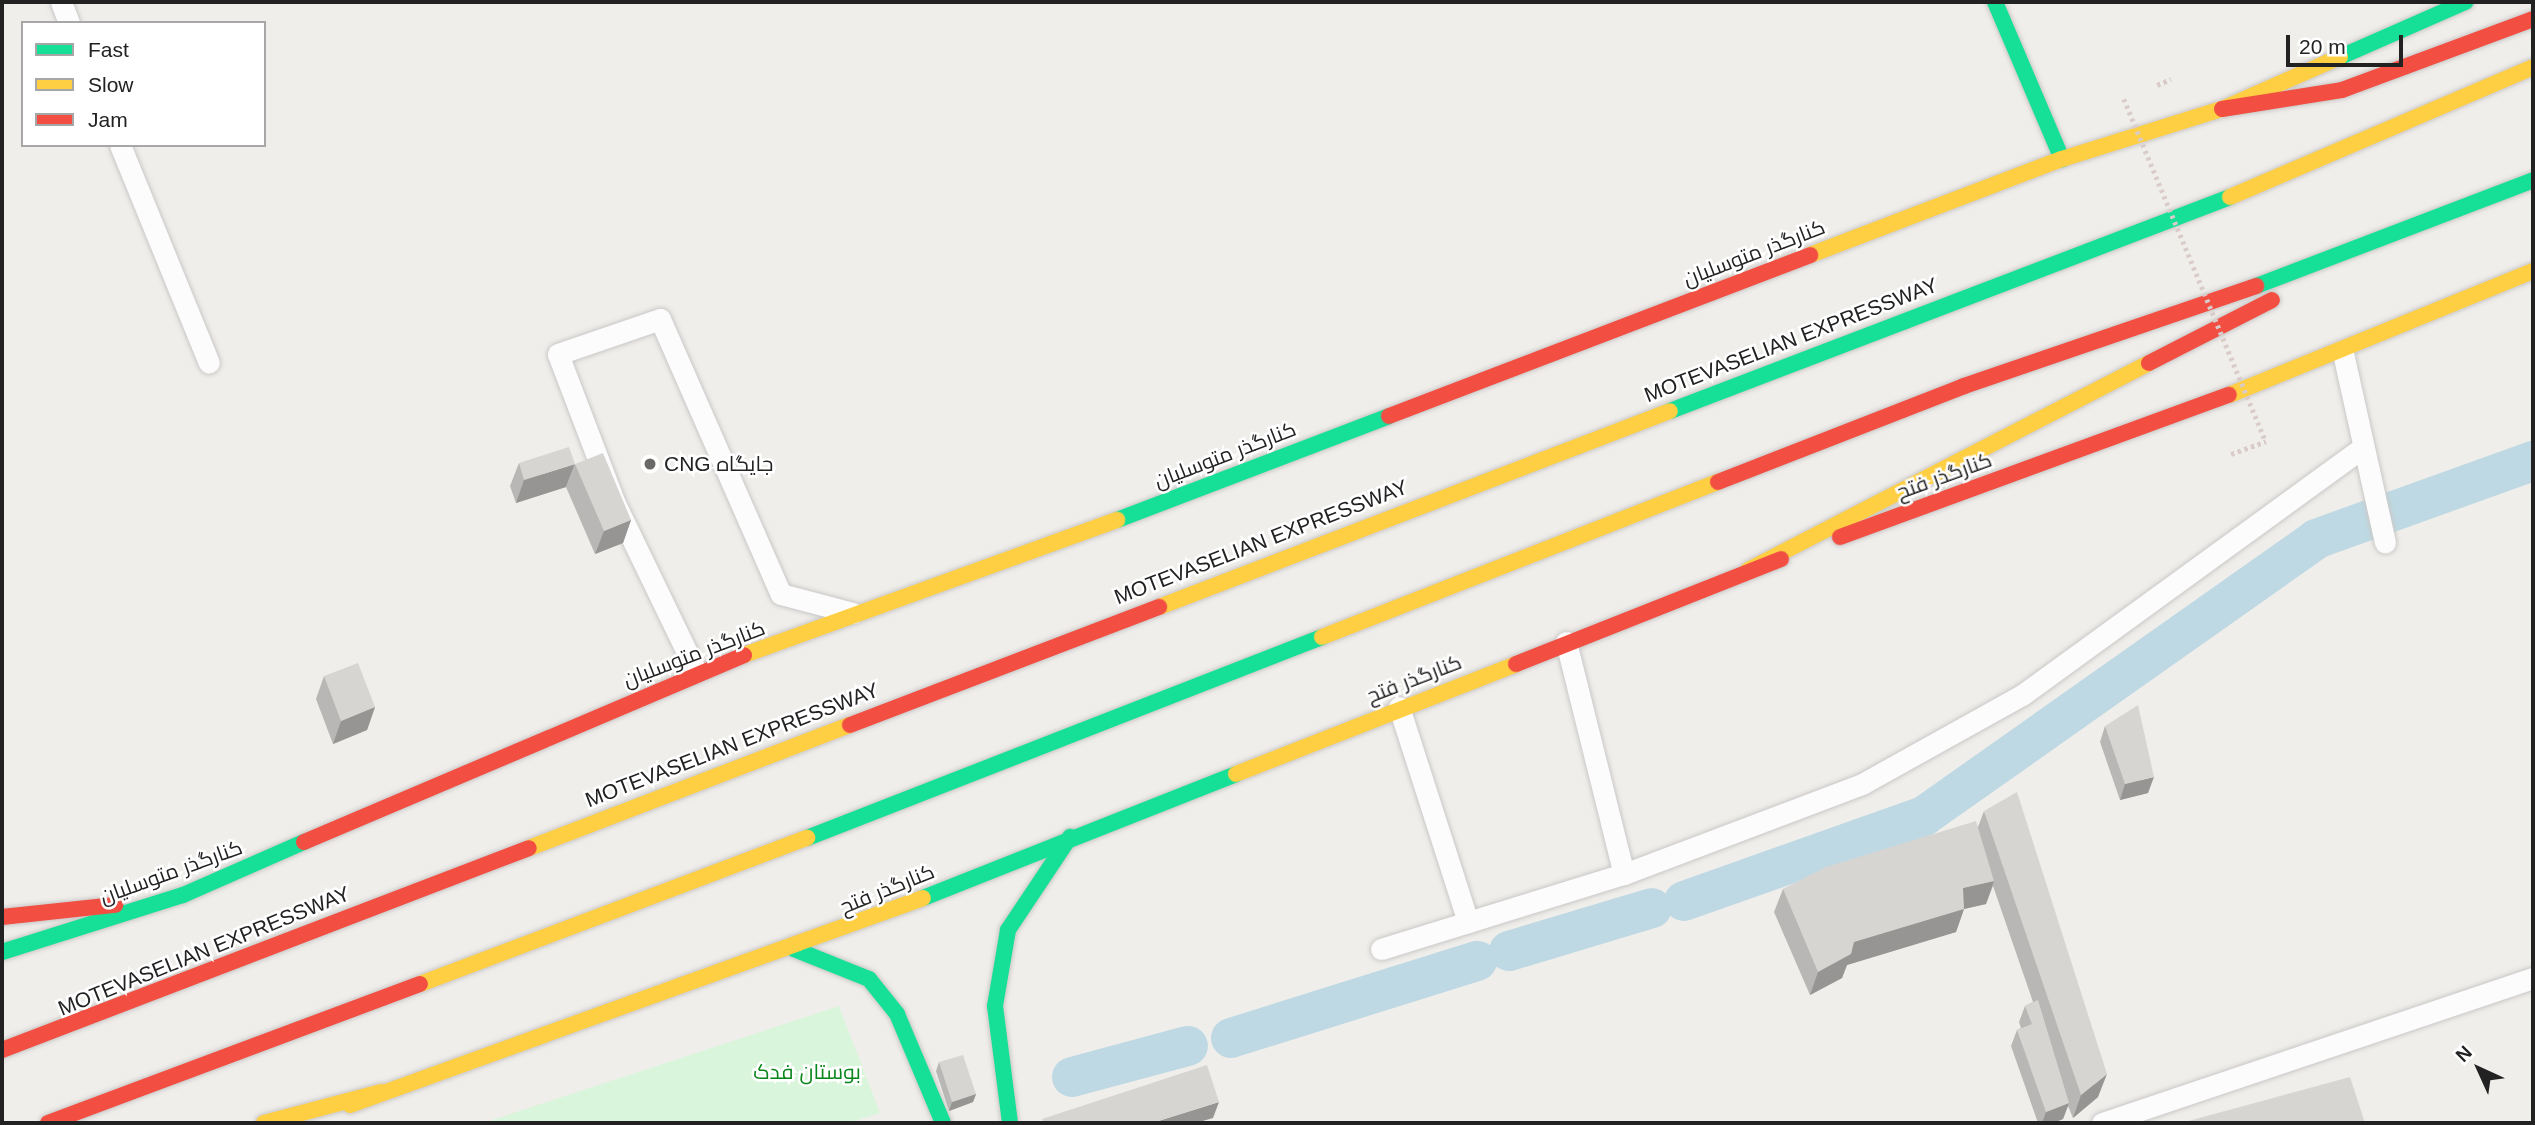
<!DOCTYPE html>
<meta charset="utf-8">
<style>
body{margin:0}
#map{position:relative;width:2535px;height:1125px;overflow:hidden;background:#f0eeeb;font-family:Helvetica,Cairo,sans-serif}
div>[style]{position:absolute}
.park>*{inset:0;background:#d9f5db}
.canal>*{height:40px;margin:-20px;padding:0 20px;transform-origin:20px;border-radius:20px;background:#bed9e3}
.path>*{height:4.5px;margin-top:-2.25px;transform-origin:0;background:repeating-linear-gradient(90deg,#d8cbc9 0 3.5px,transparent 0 7px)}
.roads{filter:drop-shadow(0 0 2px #c9c8c7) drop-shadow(0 0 2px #c9c8c7)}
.lane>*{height:21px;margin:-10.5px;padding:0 10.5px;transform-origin:10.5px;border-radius:10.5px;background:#fdfcfc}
.fast>*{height:16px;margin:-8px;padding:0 8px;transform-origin:8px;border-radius:8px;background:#16e098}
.slow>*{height:16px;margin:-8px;padding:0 8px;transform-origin:8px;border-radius:8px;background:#ffcf43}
.jam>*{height:16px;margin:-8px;padding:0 8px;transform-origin:8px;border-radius:8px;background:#f24e42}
.path-bridge>*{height:4.5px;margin-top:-2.25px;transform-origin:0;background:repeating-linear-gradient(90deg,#d8cbc9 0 3.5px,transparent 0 7px)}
.wall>*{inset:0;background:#b9b7b5}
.shaded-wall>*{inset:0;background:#969593}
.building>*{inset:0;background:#d7d5d2}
.dots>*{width:19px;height:19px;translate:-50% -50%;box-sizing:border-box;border:4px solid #fff;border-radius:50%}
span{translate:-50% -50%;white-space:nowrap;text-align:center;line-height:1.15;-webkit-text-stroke:5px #fff;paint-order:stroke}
.street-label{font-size:21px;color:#222}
.poi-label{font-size:21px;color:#222}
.left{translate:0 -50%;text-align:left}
.park-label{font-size:21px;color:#0a861c}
.frame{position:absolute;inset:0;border:4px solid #222;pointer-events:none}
.legend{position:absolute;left:21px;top:21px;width:245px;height:126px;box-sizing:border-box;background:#fff;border:2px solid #a7a7a7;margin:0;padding:9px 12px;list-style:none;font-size:21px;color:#222}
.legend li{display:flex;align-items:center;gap:14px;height:35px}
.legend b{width:35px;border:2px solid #a7a7a7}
.north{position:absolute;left:2444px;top:1034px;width:70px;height:70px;-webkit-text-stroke:5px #fff;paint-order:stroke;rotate:315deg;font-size:19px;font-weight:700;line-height:28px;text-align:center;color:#222}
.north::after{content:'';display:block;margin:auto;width:24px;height:32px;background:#222;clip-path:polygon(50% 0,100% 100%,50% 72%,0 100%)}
.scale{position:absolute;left:2286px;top:35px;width:117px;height:32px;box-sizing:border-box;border:4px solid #222;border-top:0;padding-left:9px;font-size:21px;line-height:24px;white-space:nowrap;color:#222;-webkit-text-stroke:5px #fff;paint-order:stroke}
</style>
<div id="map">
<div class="park">
<i style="clip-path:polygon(839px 1006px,880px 1113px,848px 1123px,483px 1123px)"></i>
</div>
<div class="canal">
<i style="left:1684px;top:901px;width:255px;rotate:-19.5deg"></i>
<i style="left:1924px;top:816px;width:480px;rotate:-35.2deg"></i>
<i style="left:2316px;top:539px;width:231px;rotate:-19.8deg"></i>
<i style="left:1509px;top:951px;width:149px;rotate:-16.7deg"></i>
<i style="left:1231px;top:1038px;width:258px;rotate:-17.4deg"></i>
<i style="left:1072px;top:1077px;width:120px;rotate:-15deg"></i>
</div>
<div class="path">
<i style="left:2157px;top:85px;width:15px;rotate:-23deg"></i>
<i style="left:2231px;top:454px;width:37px;rotate:-20deg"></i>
</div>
<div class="roads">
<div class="lane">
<i style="left:61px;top:2px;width:22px;rotate:69deg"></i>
<i style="left:120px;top:145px;width:235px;rotate:67.8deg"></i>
<i style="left:2343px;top:353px;width:194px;rotate:77.5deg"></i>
<i style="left:1566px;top:642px;width:239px;rotate:76deg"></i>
<i style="left:1624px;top:874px;width:254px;rotate:-20.7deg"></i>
<i style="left:1862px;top:784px;width:183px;rotate:-29.1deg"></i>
<i style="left:2022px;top:695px;width:420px;rotate:-36deg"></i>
<i style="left:696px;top:671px;width:189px;rotate:-115.8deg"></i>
<i style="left:614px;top:501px;width:157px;rotate:-110.9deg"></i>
<i style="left:558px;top:354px;width:108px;rotate:-18.9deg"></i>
<i style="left:660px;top:319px;width:300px;rotate:66.3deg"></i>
<i style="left:781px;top:594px;width:74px;rotate:14.8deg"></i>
<i style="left:1399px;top:707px;width:226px;rotate:72.2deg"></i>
<i style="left:1381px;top:949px;width:254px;rotate:-17.2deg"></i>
<i style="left:2102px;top:1123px;width:455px;rotate:-18.6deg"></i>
</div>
<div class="fast">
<i style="left:1995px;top:2px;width:171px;rotate:66.9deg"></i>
<i style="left:2340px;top:57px;width:137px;rotate:-23.7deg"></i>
<i style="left:2256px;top:286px;width:297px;rotate:-20.9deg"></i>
<i style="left:1670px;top:411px;width:599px;rotate:-20.91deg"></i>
<i style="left:1117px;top:520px;width:291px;rotate:-20.9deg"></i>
<i style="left:807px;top:838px;width:553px;rotate:-21.32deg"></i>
<i style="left:923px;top:898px;width:337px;rotate:-21.6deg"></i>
<i style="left:794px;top:949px;width:81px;rotate:21.8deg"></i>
<i style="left:869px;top:979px;width:45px;rotate:51.3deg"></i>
<i style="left:897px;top:1014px;width:118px;rotate:67.1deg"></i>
<i style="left:2px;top:952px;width:190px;rotate:-17.5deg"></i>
<i style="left:183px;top:895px;width:132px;rotate:-23.7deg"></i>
<i style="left:1010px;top:1123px;width:118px;rotate:-97.3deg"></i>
<i style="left:995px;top:1006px;width:77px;rotate:-80.3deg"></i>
<i style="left:1008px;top:930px;width:112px;rotate:-56.3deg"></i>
</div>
<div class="slow">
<i style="left:2230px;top:197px;width:330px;rotate:-23.2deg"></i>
<i style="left:1810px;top:255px;width:270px;rotate:-20.9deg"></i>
<i style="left:2062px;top:159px;width:168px;rotate:-17.4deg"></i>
<i style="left:2222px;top:109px;width:129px;rotate:-23.8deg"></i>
<i style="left:2229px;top:395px;width:328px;rotate:-22.2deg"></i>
<i style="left:1748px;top:570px;width:451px;rotate:-27.3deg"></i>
<i style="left:1159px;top:607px;width:547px;rotate:-20.98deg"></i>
<i style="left:1322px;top:637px;width:425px;rotate:-21.4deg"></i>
<i style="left:744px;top:655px;width:397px;rotate:-19.9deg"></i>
<i style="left:1236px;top:774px;width:301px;rotate:-21.4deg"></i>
<i style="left:529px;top:848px;width:344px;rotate:-21deg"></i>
<i style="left:420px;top:984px;width:414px;rotate:-20.7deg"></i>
<i style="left:350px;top:1105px;width:609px;rotate:-19.86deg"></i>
<i style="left:264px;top:1123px;width:121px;rotate:-14.8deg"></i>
</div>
<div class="jam">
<i style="left:2222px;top:109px;width:121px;rotate:-9deg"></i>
<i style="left:2342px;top:90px;width:204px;rotate:-20.4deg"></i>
<i style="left:2149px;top:363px;width:138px;rotate:-27.1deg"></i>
<i style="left:1389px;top:416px;width:451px;rotate:-20.9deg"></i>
<i style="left:1718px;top:482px;width:264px;rotate:-21.3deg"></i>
<i style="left:1964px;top:386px;width:309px;rotate:-18.9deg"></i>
<i style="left:1840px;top:537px;width:414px;rotate:-20.1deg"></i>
<i style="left:1516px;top:664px;width:285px;rotate:-21.6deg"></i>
<i style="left:850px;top:725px;width:331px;rotate:-20.9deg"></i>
<i style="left:304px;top:842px;width:478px;rotate:-23deg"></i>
<i style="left:2px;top:917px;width:114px;rotate:-6.1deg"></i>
<i style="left:2px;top:1050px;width:564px;rotate:-20.97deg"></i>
<i style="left:48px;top:1123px;width:397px;rotate:-20.5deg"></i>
</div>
</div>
<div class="path-bridge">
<i style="left:2124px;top:99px;width:370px;rotate:67.5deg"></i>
</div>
<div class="wall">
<i style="clip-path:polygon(519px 463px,566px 487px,516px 503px,510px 486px)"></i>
<i style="clip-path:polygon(575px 464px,631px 520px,623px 543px,595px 554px,566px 487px)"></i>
<i style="clip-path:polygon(324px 676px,375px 707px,367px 730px,333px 744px,316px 699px)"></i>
<i style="clip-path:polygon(2105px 726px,2148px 793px,2120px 800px,2100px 742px)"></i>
<i style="clip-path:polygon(1984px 811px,2098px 1097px,2073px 1118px,2068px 1106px,2063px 1119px,2053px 1123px,2038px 1123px,2011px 1046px,2017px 1030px,2021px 1028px,2019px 1022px,2025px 1006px,2033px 1002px,1993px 886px,1986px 904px,1964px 909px,1956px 932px,1847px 965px,1842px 978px,1810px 995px,1774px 912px,1783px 889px,1978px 827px)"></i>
<i style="clip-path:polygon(939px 1062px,976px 1094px,973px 1102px,949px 1111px,936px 1071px)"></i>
</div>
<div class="shaded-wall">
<i style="clip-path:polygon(575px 464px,566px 487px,516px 503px,524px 480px)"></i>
<i style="clip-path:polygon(631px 520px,623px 543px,595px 554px,604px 531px)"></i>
<i style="clip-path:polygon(375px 707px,367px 730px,333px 744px,341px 721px)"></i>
<i style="clip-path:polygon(2154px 777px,2148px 793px,2120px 800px,2125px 784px)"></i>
<i style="clip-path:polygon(1994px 881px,1986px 904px,1964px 909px,1956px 932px,1847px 965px,1842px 978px,1810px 995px,1818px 972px,1854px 942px,1963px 888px)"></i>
<i style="clip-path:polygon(2107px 1074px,2098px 1097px,2073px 1118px,2081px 1095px)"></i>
<i style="clip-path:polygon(976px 1094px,973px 1102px,949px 1111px,952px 1102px)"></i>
<i style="clip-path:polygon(1219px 1102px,1213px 1118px,1196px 1123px,1152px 1123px)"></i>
<i style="clip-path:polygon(2069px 1103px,2063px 1119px,2053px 1123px,2042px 1123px,2046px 1112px)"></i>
</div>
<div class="building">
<i style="clip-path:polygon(569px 447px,575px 464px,524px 480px,519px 463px)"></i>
<i style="clip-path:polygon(603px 453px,631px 520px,604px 531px,575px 464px)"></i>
<i style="clip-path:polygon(358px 663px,375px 707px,341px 721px,324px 676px)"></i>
<i style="clip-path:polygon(2138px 705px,2154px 777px,2125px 784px,2105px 726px)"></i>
<i style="clip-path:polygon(2017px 792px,2107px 1074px,2081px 1095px,1984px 811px)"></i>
<i style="clip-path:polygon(1976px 821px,1994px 881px,1963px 888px,1964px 909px,1854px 942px,1851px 954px,1818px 972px,1783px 889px,1826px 867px)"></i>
<i style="clip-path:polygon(2038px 1000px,2069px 1103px,2046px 1112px,2017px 1030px,2032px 1024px,2025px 1006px)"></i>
<i style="clip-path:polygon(963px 1055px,976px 1094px,952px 1102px,939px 1062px)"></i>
<i style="clip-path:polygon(1207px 1065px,1219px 1102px,1152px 1123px,1043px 1123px,1042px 1119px)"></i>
<i style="clip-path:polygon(2350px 1077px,2365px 1123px,2181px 1123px)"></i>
</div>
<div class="dots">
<i style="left:650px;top:464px;background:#6a6968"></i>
</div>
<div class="street-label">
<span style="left:1754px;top:253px;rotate:-21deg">کنارگذر متوسلیان</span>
<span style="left:1791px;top:340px;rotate:-21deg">MOTEVASELIAN EXPRESSWAY</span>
<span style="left:1225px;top:455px;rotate:-21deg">کنارگذر متوسلیان</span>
<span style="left:1944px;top:476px;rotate:-20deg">کنارگذر فتح</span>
<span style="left:1261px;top:542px;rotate:-21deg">MOTEVASELIAN EXPRESSWAY</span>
<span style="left:694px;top:654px;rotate:-21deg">کنارگذر متوسلیان</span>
<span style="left:1414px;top:679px;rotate:-21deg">کنارگذر فتح</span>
<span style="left:732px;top:745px;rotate:-21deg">MOTEVASELIAN EXPRESSWAY</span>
<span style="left:171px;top:872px;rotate:-20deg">کنارگذر متوسلیان</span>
<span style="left:887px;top:889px;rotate:-22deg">کنارگذر فتح</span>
<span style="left:204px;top:951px;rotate:-22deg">MOTEVASELIAN EXPRESSWAY</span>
</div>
<div class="poi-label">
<span class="left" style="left:664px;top:464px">CNG جایگاه</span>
</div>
<div class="park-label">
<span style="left:807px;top:1072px">بوستان فدک</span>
</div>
<div class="frame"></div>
<ul class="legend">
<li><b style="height:9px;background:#16e098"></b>Fast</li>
<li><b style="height:9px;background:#ffcf43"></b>Slow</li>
<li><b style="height:9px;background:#f24e42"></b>Jam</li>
</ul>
<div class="north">N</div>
<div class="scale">20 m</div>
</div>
